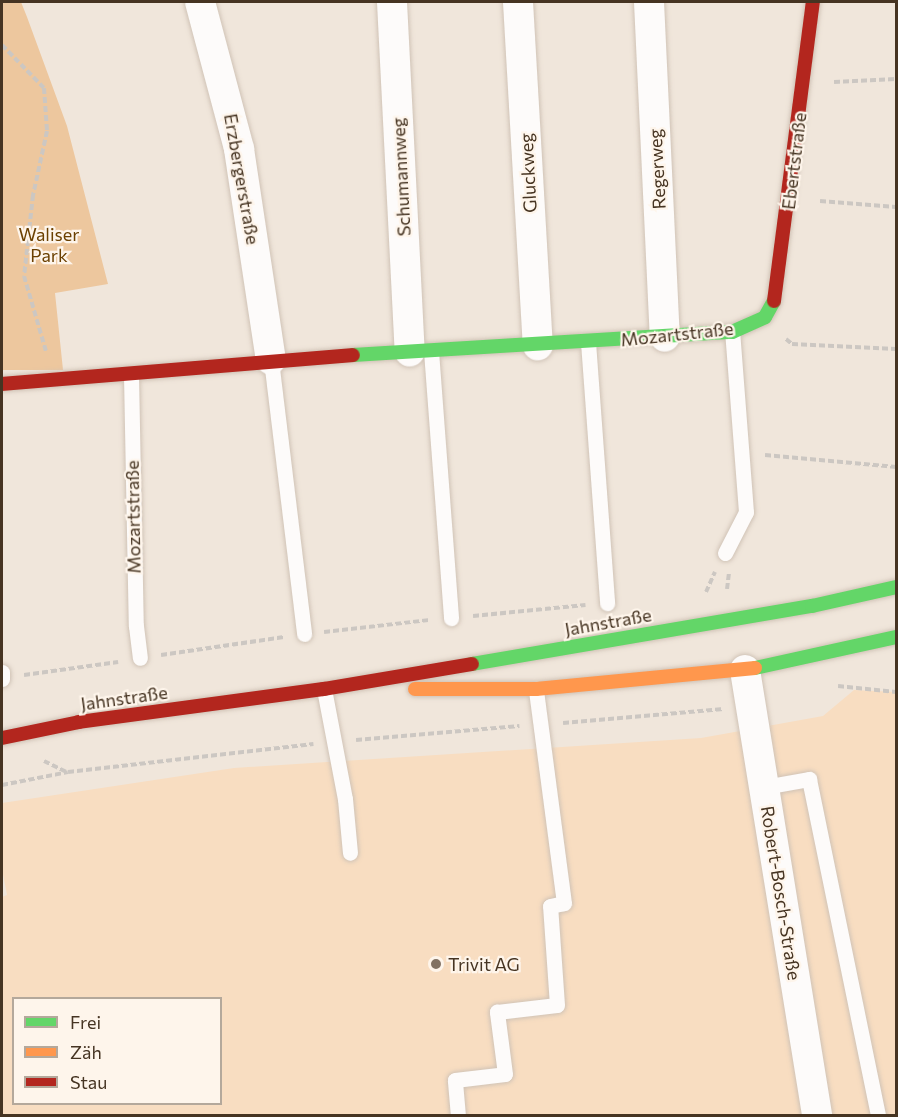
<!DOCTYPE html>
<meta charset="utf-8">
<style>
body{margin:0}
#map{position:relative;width:898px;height:1117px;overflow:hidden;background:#f0e6db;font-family:Commissioner,sans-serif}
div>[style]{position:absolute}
.built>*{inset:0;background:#f8ddc1}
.green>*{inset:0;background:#edc79e}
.path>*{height:4px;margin-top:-2px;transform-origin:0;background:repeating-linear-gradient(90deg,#ccc7c2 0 6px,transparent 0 9px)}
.roads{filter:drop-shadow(0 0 2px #d0c3b6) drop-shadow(0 0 2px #d0c3b6)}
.lane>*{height:15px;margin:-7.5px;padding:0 7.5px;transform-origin:7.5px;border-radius:7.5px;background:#fdfbfa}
.street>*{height:30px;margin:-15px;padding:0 15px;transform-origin:15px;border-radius:15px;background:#fdfbfa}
.fast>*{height:14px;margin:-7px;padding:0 7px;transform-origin:7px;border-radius:7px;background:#63d668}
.slow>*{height:14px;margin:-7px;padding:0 7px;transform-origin:7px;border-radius:7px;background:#ff974d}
.jam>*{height:14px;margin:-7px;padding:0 7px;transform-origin:7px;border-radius:7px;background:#b3261e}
.dots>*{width:16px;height:16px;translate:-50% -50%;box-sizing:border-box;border:3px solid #fef5eb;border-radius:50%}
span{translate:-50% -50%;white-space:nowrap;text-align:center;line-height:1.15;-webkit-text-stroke:4.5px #fef5eb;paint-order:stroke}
.street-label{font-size:18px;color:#463422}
.park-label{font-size:18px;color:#6b4001}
.poi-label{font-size:18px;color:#463422}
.left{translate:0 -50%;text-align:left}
.frame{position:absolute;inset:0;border:3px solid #463422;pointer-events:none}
.legend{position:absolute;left:12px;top:997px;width:210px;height:108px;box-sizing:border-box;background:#fef5eb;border:2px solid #b4a89b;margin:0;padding:8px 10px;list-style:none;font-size:18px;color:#463422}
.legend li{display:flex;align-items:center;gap:12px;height:30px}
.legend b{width:30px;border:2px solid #b4a89b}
</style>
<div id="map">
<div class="built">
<i style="clip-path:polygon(evenodd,854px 690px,896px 692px,896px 1115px,2px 1115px,2px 897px,7px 895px,2px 869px,2px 803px,234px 768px,701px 738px,823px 716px,854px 690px,14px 998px,220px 998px,220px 1104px,14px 1104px,14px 998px)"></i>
</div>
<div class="green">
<i style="clip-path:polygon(2px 2px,21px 2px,27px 17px,67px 126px,108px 284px,55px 293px,63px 370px,2px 370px)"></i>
</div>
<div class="path">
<i style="left:2px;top:45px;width:60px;rotate:45.7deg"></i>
<i style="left:44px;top:88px;width:43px;rotate:86deg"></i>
<i style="left:47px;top:131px;width:66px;rotate:102.3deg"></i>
<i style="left:33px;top:195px;width:81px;rotate:96.3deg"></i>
<i style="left:24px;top:276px;width:78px;rotate:73.7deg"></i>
<i style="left:834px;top:82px;width:62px;rotate:-2.8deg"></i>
<i style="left:820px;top:201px;width:76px;rotate:4.5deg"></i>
<i style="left:786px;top:339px;width:8px;rotate:40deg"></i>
<i style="left:792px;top:344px;width:104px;rotate:2.8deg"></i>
<i style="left:765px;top:455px;width:132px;rotate:5.2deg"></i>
<i style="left:727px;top:589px;width:16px;rotate:-83deg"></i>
<i style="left:706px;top:592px;width:22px;rotate:-66deg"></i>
<i style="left:473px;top:616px;width:113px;rotate:-5.6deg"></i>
<i style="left:324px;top:632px;width:107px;rotate:-6.5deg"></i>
<i style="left:161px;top:655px;width:124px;rotate:-8.3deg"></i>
<i style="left:24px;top:675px;width:95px;rotate:-7.9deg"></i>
<i style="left:838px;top:686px;width:58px;rotate:5.9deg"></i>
<i style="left:563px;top:723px;width:161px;rotate:-5deg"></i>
<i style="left:356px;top:740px;width:164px;rotate:-4.9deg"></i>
<i style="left:44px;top:761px;width:25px;rotate:26deg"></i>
<i style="left:2px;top:785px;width:67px;rotate:-11.1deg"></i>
<i style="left:68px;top:772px;width:247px;rotate:-6.5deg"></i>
</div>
<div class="roads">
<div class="lane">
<i style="left:588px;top:342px;width:262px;rotate:85.8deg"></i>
<i style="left:431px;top:351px;width:268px;rotate:85.7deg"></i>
<i style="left:271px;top:360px;width:276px;rotate:83.1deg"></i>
<i style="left:131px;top:375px;width:251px;rotate:88.9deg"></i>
<i style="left:136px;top:626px;width:32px;rotate:83deg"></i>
<i style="left:725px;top:553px;width:46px;rotate:-62.9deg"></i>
<i style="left:746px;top:512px;width:181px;rotate:-94.4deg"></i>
<i style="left:2px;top:672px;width:7px;rotate:90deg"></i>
<i style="left:324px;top:689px;width:112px;rotate:79.2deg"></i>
<i style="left:345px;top:799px;width:54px;rotate:84.7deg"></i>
<i style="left:764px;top:787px;width:46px;rotate:-10.1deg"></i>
<i style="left:809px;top:779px;width:344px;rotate:78.4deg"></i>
<i style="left:458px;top:1116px;width:36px;rotate:-95deg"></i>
<i style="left:455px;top:1080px;width:50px;rotate:-6.8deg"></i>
<i style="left:505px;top:1074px;width:63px;rotate:-97.4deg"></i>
<i style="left:497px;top:1012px;width:60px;rotate:-6.7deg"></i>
<i style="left:557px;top:1005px;width:99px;rotate:-94deg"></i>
<i style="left:550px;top:906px;width:14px;rotate:-12deg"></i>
<i style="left:564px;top:903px;width:216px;rotate:-97.5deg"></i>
</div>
<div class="street">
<i style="left:200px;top:2px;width:152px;rotate:75.1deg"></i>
<i style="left:239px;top:149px;width:213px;rotate:81.4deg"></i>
<i style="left:392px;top:2px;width:350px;rotate:87.1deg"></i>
<i style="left:518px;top:2px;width:344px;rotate:86.7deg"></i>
<i style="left:649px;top:2px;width:335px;rotate:87.3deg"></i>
<i style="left:745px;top:670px;width:452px;rotate:80.8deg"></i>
</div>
<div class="fast">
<i style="left:353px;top:355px;width:380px;rotate:-3.5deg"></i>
<i style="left:732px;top:332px;width:36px;rotate:-24deg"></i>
<i style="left:765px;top:317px;width:18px;rotate:-61deg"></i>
<i style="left:472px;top:664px;width:345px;rotate:-9.7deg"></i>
<i style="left:812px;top:606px;width:86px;rotate:-12.7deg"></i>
<i style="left:755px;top:668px;width:144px;rotate:-12.4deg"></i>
</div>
<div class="slow">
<i style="left:415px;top:689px;width:121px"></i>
<i style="left:536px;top:689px;width:220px;rotate:-5.5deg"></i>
</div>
<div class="jam">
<i style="left:774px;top:301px;width:302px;rotate:-82.6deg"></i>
<i style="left:2px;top:384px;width:352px;rotate:-4.7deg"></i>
<i style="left:2px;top:738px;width:79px;rotate:-11.7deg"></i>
<i style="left:79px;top:722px;width:247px;rotate:-7.7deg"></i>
<i style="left:324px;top:689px;width:150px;rotate:-9.6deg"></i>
</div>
</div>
<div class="dots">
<i style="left:436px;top:964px;background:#827263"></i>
</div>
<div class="street-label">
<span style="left:794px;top:161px;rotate:-83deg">Ebertstraße</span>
<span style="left:657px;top:169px;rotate:-93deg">Regerweg</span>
<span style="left:528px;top:173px;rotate:-93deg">Gluckweg</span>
<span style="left:401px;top:177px;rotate:-93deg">Schumannweg</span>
<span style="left:242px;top:179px;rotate:80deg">Erzbergerstraße</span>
<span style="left:677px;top:334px;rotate:-6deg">Mozartstraße</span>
<span style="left:133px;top:517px;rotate:-91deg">Mozartstraße</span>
<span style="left:608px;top:622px;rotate:-10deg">Jahnstraße</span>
<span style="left:124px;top:698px;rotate:-8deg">Jahnstraße</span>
<span style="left:781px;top:893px;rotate:81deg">Robert-Bosch-Straße</span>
</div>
<div class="park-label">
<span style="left:49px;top:245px">Waliser<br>Park</span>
</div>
<div class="poi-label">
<span class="left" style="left:448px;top:964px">Trivit AG</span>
</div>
<div class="frame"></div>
<ul class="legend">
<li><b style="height:8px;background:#63d668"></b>Frei</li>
<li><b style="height:8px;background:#ff974d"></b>Zäh</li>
<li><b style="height:8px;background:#b3261e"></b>Stau</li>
</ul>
</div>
